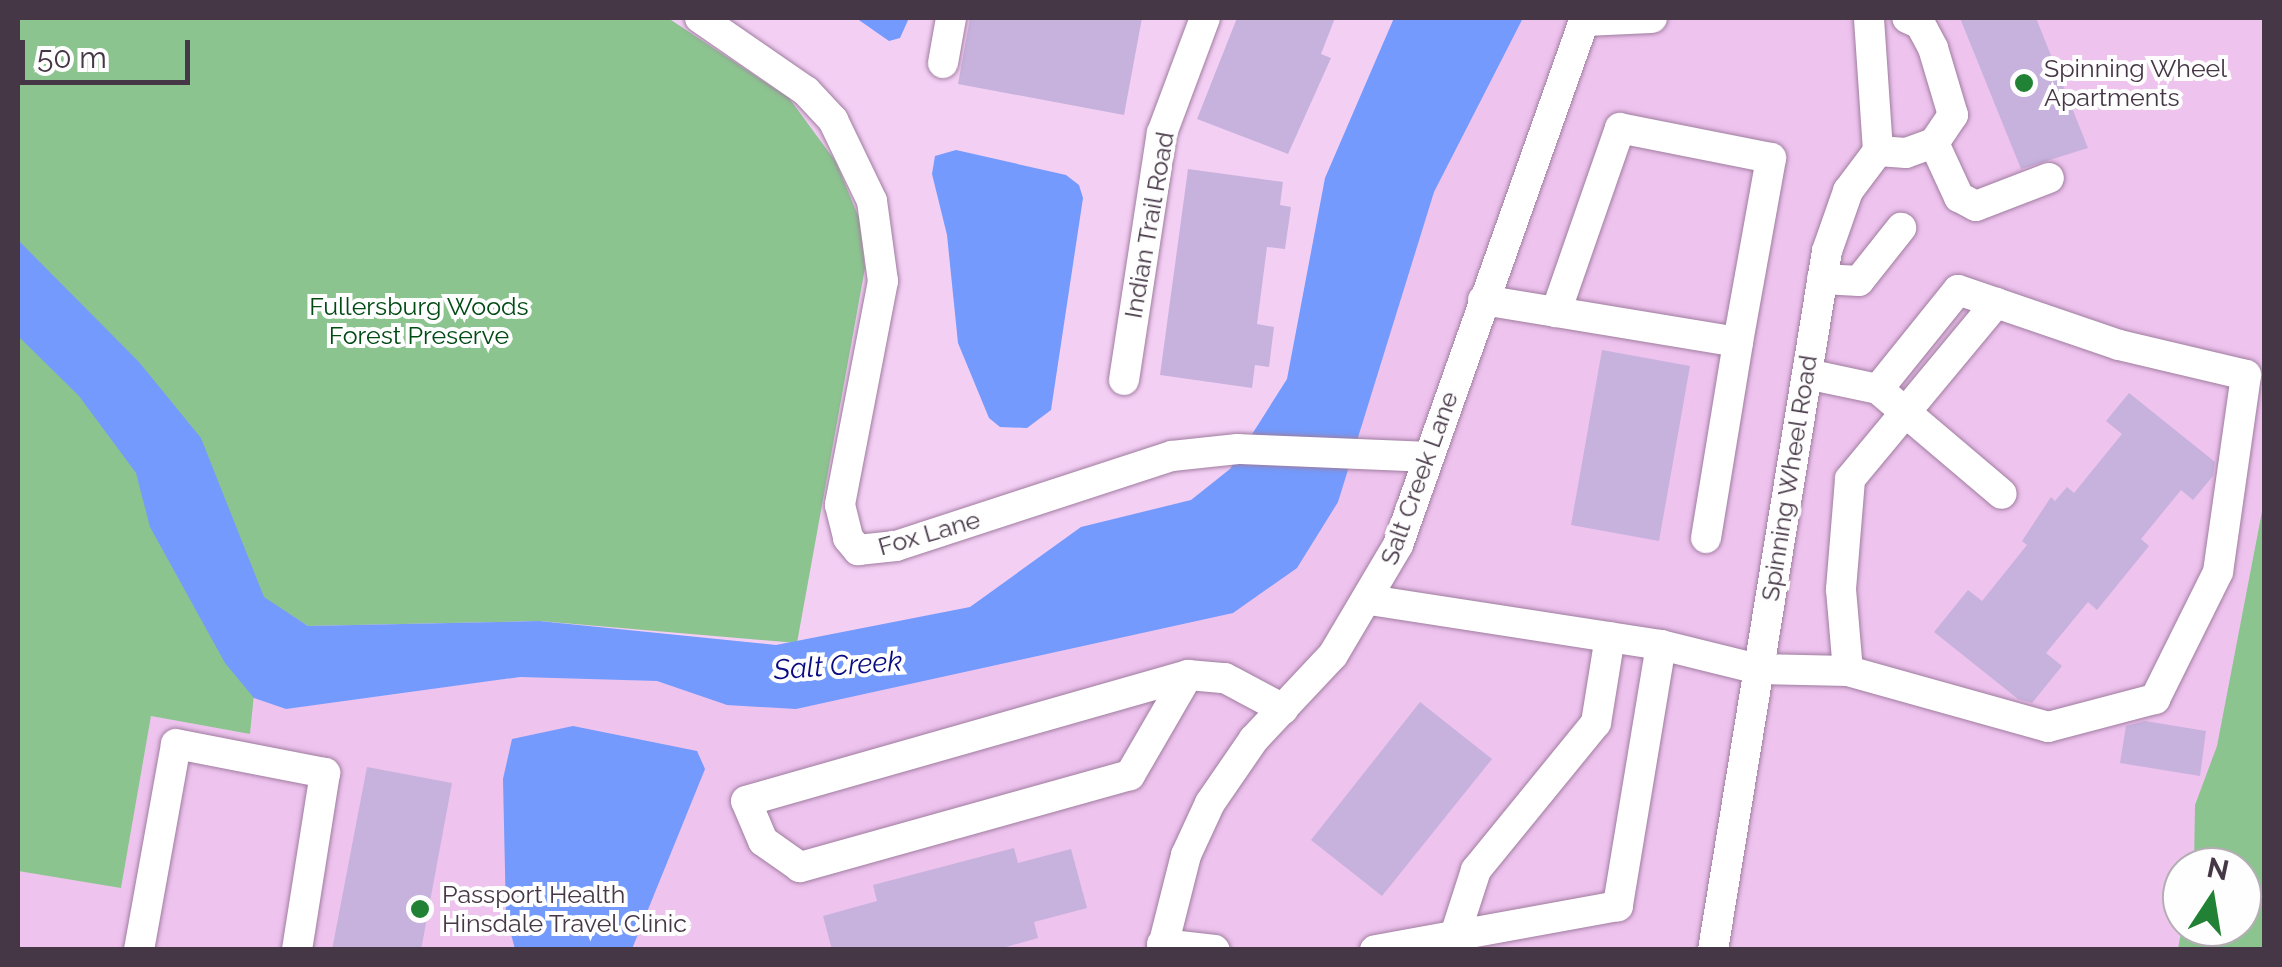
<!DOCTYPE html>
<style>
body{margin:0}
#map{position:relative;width:2282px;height:967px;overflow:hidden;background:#f4cff4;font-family:Raleway,sans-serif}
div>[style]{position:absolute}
.built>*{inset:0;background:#eec3ee}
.green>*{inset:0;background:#8cc490}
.water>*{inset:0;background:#739afc}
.building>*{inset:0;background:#c6b2dd}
.roads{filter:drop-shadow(0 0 2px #9f7d9f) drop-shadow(0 0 2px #9f7d9f)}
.minor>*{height:30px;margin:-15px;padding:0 15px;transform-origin:15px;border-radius:15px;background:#fff}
.dots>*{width:28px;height:28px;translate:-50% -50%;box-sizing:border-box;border:5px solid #fefefe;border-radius:50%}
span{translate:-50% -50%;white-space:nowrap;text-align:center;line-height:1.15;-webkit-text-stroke:8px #fefefe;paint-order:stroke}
.poi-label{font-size:25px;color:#463746}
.left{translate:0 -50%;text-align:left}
.street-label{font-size:25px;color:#463746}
.park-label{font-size:25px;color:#004a14}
.water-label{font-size:28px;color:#080b81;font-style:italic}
.frame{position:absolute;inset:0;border:20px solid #463746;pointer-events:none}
.north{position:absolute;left:2162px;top:847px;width:100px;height:100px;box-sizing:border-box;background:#fefefe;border:2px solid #b4aeb4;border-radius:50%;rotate:12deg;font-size:28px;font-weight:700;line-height:40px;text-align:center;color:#463746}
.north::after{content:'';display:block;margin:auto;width:35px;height:45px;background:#218235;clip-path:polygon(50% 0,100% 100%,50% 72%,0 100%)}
.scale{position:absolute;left:20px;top:40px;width:170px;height:45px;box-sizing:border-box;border:5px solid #463746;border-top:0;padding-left:12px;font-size:30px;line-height:35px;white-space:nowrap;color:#463746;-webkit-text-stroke:8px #fefefe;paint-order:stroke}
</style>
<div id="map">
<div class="built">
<i style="clip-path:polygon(1523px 18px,2264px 18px,2264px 521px,2200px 867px,2182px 867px,2185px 949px,18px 950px,18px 871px,121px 888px,151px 716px,250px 734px,254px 698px,286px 709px,520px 677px,657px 681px,727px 705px,1233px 613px,1398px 297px,1434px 192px)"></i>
</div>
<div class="green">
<i style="clip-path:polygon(18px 18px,668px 18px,789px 98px,836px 162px,859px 218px,865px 268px,797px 643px,539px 621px,308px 626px,264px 598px,250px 734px,151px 716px,121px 888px,18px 871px)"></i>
<i style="clip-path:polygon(2264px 501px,2264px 949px,2178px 949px,2182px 927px,2242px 927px,2242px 867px,2194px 867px,2195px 805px,2217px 746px)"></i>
</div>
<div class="water">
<i style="clip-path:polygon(856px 18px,909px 18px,900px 38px,889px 41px)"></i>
<i style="clip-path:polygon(1394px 18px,1523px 18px,1434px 192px,1338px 502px,1297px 568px,1233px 613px,796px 709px,727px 705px,657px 681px,520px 677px,286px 709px,254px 698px,225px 663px,150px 527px,136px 473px,79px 396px,18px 336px,18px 240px,139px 362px,201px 438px,264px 597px,308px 626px,539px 621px,776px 645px,970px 607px,1081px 527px,1191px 500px,1230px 469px,1287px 379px,1325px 178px)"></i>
<i style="clip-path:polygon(956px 150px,1066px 175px,1079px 185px,1083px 198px,1051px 410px,1027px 428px,1000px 427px,989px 418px,958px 343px,947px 235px,932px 174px,935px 156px)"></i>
<i style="clip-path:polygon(573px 726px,697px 751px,705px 769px,632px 949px,515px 949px,506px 916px,503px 779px,512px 739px)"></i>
</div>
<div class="building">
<i style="clip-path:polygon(970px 18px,1142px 18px,1124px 115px,958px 84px)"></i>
<i style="clip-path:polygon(1237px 18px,1335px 18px,1321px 54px,1331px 58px,1288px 154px,1197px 119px)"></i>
<i style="clip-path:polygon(1960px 18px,2036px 18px,2088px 148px,2021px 169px)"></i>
<i style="clip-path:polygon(1188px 169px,1283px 182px,1280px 205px,1291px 207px,1285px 249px,1267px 247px,1257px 324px,1274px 327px,1269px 367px,1255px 365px,1252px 388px,1160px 375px)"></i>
<i style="clip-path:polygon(1602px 350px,1690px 366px,1659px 541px,1571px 525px)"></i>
<i style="clip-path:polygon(2129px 393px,2215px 462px,2213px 476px,2193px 500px,2181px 490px,2141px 539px,2149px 546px,2097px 610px,2088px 602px,2046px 653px,2062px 666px,2032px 703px,2018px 699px,1934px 632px,1968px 590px,1982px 601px,2027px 545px,2022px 541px,2051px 497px,2055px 501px,2067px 487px,2074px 493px,2122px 434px,2106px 421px)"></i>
<i style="clip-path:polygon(1420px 702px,1492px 759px,1382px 896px,1311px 840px)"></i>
<i style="clip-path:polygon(2145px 721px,2206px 731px,2200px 776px,2120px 763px,2126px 726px)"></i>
<i style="clip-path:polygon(367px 767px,452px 783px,421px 950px,332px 950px)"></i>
<i style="clip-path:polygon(1014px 848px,1018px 863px,1071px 849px,1087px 908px,1034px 922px,1038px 938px,995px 950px,832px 950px,823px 916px,877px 901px,873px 885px)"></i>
</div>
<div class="roads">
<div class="minor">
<i style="left:700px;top:18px;width:129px;rotate:34.6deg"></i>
<i style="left:806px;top:91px;width:40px;rotate:47deg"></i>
<i style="left:833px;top:120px;width:90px;rotate:64.3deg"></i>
<i style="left:872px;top:201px;width:81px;rotate:82.2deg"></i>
<i style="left:883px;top:281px;width:228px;rotate:100.9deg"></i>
<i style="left:840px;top:505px;width:34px;rotate:76deg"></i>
<i style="left:848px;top:538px;width:16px;rotate:50deg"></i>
<i style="left:858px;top:550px;width:38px;rotate:-6deg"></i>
<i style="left:896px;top:546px;width:290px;rotate:-18.1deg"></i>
<i style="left:1172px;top:456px;width:66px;rotate:-6.1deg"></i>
<i style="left:1238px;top:449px;width:190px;rotate:2.4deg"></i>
<i style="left:943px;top:63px;width:46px;rotate:-79.9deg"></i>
<i style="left:1934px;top:143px;width:60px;rotate:65.2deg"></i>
<i style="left:1959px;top:197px;width:19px;rotate:28deg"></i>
<i style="left:1976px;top:206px;width:78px;rotate:-21deg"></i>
<i style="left:1878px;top:151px;width:28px;rotate:4deg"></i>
<i style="left:1906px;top:153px;width:30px;rotate:-20deg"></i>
<i style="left:1934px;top:143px;width:34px;rotate:-56deg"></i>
<i style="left:1953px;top:115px;width:70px;rotate:-106.6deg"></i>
<i style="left:1933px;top:48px;width:27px;rotate:-118deg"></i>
<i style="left:1920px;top:24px;width:14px;rotate:-155deg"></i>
<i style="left:1822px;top:279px;width:37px;rotate:3deg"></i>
<i style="left:1859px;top:281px;width:68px;rotate:-51.6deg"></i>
<i style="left:1483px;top:300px;width:74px;rotate:9.3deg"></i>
<i style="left:1556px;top:312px;width:184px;rotate:9.4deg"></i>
<i style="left:1738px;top:342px;width:187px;rotate:-79.8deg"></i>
<i style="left:1771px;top:158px;width:154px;rotate:-168.8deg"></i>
<i style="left:1620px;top:128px;width:195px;rotate:109.2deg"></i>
<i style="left:1807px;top:374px;width:73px;rotate:11.9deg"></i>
<i style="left:1878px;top:389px;width:162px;rotate:40.3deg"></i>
<i style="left:1124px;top:380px;width:250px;rotate:-81.3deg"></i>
<i style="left:1162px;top:133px;width:123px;rotate:-69.5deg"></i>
<i style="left:1706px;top:538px;width:199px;rotate:-80.7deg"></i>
<i style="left:1370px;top:600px;width:294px;rotate:8.8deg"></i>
<i style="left:1661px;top:645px;width:265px;rotate:99.4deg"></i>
<i style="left:1618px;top:906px;width:247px;rotate:169.7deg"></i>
<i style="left:1661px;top:645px;width:100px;rotate:13.9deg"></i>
<i style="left:1758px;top:669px;width:90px;rotate:1.3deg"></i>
<i style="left:1848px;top:671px;width:82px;rotate:-94.9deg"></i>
<i style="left:1841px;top:589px;width:110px;rotate:-85.3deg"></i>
<i style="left:1850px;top:479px;width:229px;rotate:-50.3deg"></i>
<i style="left:1848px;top:671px;width:208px;rotate:15.6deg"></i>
<i style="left:2048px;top:727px;width:111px;rotate:-14.7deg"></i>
<i style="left:2155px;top:699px;width:142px;rotate:-63.6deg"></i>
<i style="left:2218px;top:572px;width:199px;rotate:-81.9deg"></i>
<i style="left:2246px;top:375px;width:130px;rotate:-166.7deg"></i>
<i style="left:2119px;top:345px;width:170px;rotate:-161.1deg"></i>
<i style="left:1958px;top:290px;width:127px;rotate:128.9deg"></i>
<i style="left:1188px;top:675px;width:116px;rotate:120.1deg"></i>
<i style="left:1130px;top:775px;width:343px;rotate:164.4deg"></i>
<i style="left:800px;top:867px;width:45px;rotate:-144.9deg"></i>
<i style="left:763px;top:841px;width:43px;rotate:-113deg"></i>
<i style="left:746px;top:801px;width:460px;rotate:-15.9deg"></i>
<i style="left:1188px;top:675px;width:37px;rotate:5deg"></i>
<i style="left:1225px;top:678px;width:66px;rotate:28.1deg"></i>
<i style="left:1455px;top:935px;width:68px;rotate:-72.1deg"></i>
<i style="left:1476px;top:870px;width:190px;rotate:-50.8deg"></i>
<i style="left:1596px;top:723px;width:87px;rotate:-80.8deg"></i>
<i style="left:1162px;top:944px;width:53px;rotate:6.5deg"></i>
<i style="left:139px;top:950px;width:209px;rotate:-79.8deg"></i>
<i style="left:176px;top:744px;width:152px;rotate:11deg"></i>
<i style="left:325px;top:773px;width:179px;rotate:99deg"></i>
<i style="left:1162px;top:950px;width:98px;rotate:-75.8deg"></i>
<i style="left:1186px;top:855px;width:57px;rotate:-65.2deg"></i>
<i style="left:1210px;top:803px;width:78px;rotate:-55.5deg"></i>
<i style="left:1254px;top:739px;width:115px;rotate:-46.8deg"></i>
<i style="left:1333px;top:655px;width:128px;rotate:-59.4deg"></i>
<i style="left:1398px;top:545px;width:556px;rotate:-70.46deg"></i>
<i style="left:1584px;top:21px;width:68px;rotate:-2.5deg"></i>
<i style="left:1713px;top:950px;width:708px;rotate:-80.74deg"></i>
<i style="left:1827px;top:251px;width:64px;rotate:-70.7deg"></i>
<i style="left:1848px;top:191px;width:50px;rotate:-53.1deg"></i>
<i style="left:1878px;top:151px;width:133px;rotate:-93.9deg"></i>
</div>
</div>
<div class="dots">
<i style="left:2024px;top:83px;background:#218235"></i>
<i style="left:420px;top:909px;background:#218235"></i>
</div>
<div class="poi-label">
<span class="left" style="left:2044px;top:83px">Spinning Wheel<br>Apartments</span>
<span class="left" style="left:442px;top:909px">Passport Health<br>Hinsdale Travel Clinic</span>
</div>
<div class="street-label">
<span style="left:1149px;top:225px;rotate:-80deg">Indian Trail Road</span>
<span style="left:1419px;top:478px;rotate:-70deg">Salt Creek Lane</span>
<span style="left:1789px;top:478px;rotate:-81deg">Spinning Wheel Road</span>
<span style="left:929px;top:533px;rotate:-16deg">Fox Lane</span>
</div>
<div class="park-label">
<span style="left:419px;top:321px">Fullersburg Woods<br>Forest Preserve</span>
</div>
<div class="water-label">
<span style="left:838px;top:666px;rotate:-4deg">Salt Creek</span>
</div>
<div class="frame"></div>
<div class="north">N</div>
<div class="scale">50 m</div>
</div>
